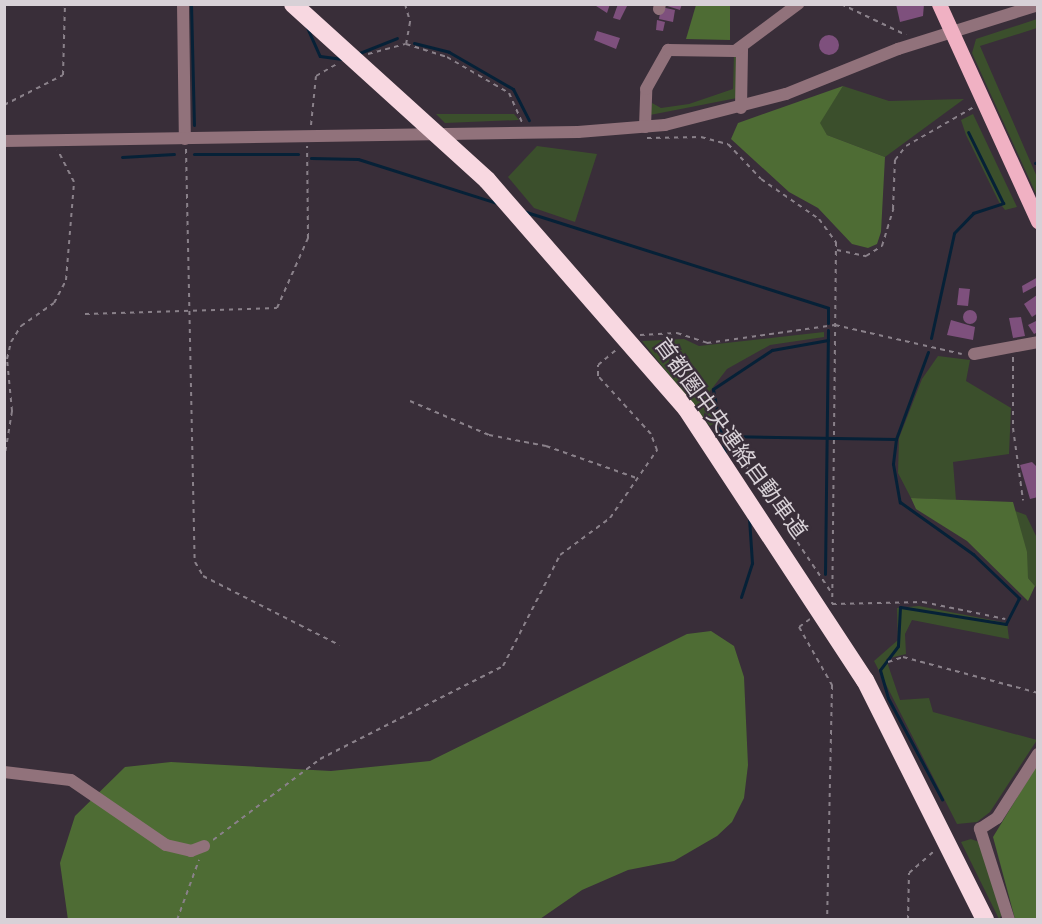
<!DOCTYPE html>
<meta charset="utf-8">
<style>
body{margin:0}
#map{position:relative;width:1042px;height:924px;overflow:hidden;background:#392e39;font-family:Cabin,"Noto Sans JP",sans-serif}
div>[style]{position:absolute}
.green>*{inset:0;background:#3b4f2c}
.forest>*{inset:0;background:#4e6c34}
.stream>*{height:3px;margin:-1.5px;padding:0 1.5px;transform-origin:1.5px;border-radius:1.5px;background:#062137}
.building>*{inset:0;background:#7e507d}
.round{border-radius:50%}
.path>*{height:2px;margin-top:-1px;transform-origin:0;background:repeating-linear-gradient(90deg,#8a818a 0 4.5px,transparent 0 9px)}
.minor>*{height:12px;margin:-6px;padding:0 6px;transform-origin:6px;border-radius:6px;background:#91727b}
.major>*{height:15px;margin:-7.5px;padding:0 7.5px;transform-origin:7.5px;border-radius:7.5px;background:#f0b1c3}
.highway>*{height:18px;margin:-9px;padding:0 9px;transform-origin:9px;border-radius:9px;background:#f8d8e1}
span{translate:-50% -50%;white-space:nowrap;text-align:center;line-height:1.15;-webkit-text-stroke:4.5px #392e39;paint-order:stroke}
.street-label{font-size:22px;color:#d8d1d7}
.frame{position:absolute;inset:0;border:6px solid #d8d1d7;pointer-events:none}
</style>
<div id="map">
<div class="green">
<i style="clip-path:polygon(1037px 19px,1037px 28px,980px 46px,1037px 177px,1037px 196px,972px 53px,976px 39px)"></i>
<i style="clip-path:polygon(734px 54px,740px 57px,737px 98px,650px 115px,652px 103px,661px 108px,689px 104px,733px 89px)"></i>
<i style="clip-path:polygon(843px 86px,889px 101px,964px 99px,885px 157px,827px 135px,819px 123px)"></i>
<i style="clip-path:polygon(436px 114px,514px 114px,519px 120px,445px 123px)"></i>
<i style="clip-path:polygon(973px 114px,1017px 207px,1005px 210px,999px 202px,966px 135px,961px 120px)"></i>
<i style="clip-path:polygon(537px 146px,597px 154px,575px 222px,534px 208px,508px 177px)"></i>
<i style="clip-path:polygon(824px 332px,824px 337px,770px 345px,727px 369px,707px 395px,718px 421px,710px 426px,642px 341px,684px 339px,699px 346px)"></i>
<i style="clip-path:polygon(938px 356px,970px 360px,966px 381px,1011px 408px,1009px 454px,953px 462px,956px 500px,911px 498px,898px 473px,899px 438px,922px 379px)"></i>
<i style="clip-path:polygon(1015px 511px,1026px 515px,1037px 538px,1037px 588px,1028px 578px)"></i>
<i style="clip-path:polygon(919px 606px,1007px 623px,1009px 639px,912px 620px,905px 634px,906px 654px,886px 659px,900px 700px,929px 698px,933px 712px,1037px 740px,990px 812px,977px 822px,957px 824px,874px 661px,898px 640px,897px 608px)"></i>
<i style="clip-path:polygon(971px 839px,979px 842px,1003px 913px,999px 919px,961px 842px)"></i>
</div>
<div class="forest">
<i style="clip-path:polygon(696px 5px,730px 5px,730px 40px,686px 39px)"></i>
<i style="clip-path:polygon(843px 86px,820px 123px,827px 135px,885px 157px,881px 232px,877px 244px,868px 248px,852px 244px,818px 208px,789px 192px,731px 139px,738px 123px)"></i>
<i style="clip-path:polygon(911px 498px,1013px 502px,1027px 552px,1028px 578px,1035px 586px,1028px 601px,967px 541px,916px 509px)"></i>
<i style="clip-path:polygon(711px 631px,734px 646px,744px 677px,748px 765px,744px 798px,732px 822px,717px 836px,674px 861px,628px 870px,582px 890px,540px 919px,68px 920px,60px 863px,75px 816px,125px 767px,171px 762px,331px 771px,430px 761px,687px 634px)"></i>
<i style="clip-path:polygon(1037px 765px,1037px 919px,1015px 919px,993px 837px)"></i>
</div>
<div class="stream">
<i style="left:191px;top:4px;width:121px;rotate:88.6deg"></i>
<i style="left:305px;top:23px;width:36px;rotate:66deg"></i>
<i style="left:320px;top:56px;width:22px;rotate:8deg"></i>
<i style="left:414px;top:43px;width:36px;rotate:14deg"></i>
<i style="left:449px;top:52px;width:74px;rotate:30deg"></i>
<i style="left:513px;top:89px;width:35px;rotate:63deg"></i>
<i style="left:357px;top:54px;width:43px;rotate:-21.8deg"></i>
<i style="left:194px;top:154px;width:104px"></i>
<i style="left:122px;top:157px;width:52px;rotate:-3.3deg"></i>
<i style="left:311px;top:158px;width:47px;rotate:1.2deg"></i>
<i style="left:358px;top:159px;width:146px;rotate:17.6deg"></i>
<i style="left:1035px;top:163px;width:3px;rotate:-18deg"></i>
<i style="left:523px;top:211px;width:320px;rotate:17.6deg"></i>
<i style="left:828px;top:308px;width:15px;rotate:90deg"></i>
<i style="left:931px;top:338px;width:107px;rotate:-77.6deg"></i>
<i style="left:954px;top:233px;width:28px;rotate:-46deg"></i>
<i style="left:973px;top:213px;width:32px;rotate:-18deg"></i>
<i style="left:1003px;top:203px;width:79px;rotate:-116.2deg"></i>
<i style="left:928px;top:352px;width:93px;rotate:110.2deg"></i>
<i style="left:896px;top:439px;width:25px;rotate:97deg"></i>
<i style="left:893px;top:464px;width:39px;rotate:80deg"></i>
<i style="left:900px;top:502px;width:90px;rotate:35.5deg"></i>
<i style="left:973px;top:554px;width:64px;rotate:43.7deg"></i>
<i style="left:1019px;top:598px;width:29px;rotate:117deg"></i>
<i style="left:1006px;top:624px;width:107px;rotate:-170.9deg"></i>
<i style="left:900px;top:607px;width:39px;rotate:93deg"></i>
<i style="left:898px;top:646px;width:30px;rotate:127deg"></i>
<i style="left:880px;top:670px;width:29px;rotate:74deg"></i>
<i style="left:888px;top:698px;width:115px;rotate:61.9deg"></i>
<i style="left:723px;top:436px;width:173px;rotate:1deg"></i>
<i style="left:725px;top:454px;width:66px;rotate:-100.5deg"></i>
<i style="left:713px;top:389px;width:71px;rotate:-33.5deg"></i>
<i style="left:772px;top:350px;width:57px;rotate:-10.1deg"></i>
<i style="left:825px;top:574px;width:244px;rotate:-89.3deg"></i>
<i style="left:741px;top:597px;width:36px;rotate:-72deg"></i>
<i style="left:752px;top:563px;width:45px;rotate:-93.8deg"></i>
</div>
<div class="building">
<i style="clip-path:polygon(593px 4px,610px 4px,607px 13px)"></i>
<i style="clip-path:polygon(618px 4px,628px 4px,620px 20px,613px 18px)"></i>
<i style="clip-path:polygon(661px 4px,682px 4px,680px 10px)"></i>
<i style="clip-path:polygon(896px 4px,924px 4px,923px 16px,900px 22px)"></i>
<i style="clip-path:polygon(661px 7px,675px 10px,673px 22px,659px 19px)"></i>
<i style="clip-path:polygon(657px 20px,665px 22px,663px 31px,656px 30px)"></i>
<i style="clip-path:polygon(597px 31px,620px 38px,616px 49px,594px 40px)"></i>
<i class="round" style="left:819px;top:35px;width:20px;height:20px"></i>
<i style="clip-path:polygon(1038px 277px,1038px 285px,1023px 293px,1022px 286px)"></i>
<i style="clip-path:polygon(959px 288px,970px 289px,968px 306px,957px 305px)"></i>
<i style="clip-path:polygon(1037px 295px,1038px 313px,1032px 317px,1024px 304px)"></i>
<i class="round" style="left:963px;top:310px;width:14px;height:14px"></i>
<i style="clip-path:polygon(1021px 317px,1025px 336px,1013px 338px,1009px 318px)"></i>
<i style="clip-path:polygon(951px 320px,975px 327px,973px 340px,947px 335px)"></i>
<i style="clip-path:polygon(1038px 320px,1038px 332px,1034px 334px,1028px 325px)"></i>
<i style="clip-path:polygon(1032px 462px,1038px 468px,1038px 497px,1030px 499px,1020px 465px)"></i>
</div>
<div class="path">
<i style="left:405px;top:4px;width:19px;rotate:74deg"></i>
<i style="left:410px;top:22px;width:22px;rotate:100deg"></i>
<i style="left:841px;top:4px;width:72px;rotate:25.5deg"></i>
<i style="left:368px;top:54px;width:39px;rotate:-15deg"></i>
<i style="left:406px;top:44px;width:43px;rotate:17.6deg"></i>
<i style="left:447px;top:57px;width:72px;rotate:30.1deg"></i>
<i style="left:509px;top:93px;width:32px;rotate:66deg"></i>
<i style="left:4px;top:105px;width:66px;rotate:-27deg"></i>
<i style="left:63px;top:75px;width:71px;rotate:-88.4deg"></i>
<i style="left:311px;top:125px;width:49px;rotate:-84.2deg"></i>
<i style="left:316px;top:76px;width:24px;rotate:-30deg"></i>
<i style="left:647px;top:138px;width:54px;rotate:-1.1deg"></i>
<i style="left:701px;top:137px;width:28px;rotate:15deg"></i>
<i style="left:728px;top:144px;width:48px;rotate:46.7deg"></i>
<i style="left:761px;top:179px;width:70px;rotate:34.6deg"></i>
<i style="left:819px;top:219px;width:29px;rotate:54deg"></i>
<i style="left:836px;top:242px;width:362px;rotate:90.6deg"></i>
<i style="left:186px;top:149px;width:413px;rotate:88.8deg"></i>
<i style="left:195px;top:562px;width:16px;rotate:60deg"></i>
<i style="left:203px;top:576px;width:153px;rotate:26.9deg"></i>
<i style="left:837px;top:250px;width:30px;rotate:12deg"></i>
<i style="left:866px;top:256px;width:19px;rotate:-32deg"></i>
<i style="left:882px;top:246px;width:39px;rotate:-73deg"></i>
<i style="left:893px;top:209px;width:49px;rotate:-87.7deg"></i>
<i style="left:895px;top:160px;width:18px;rotate:-52deg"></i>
<i style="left:906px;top:146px;width:78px;rotate:-29.8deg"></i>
<i style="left:85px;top:314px;width:192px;rotate:-1.8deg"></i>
<i style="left:277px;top:308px;width:77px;rotate:-66.1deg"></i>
<i style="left:308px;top:238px;width:92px;rotate:-90.6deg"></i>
<i style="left:640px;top:335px;width:37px;rotate:-3deg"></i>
<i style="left:677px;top:333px;width:32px;rotate:18deg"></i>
<i style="left:707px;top:343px;width:129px;rotate:-8deg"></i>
<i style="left:835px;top:325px;width:130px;rotate:12.9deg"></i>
<i style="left:1013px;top:357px;width:71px;rotate:90deg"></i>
<i style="left:1013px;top:428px;width:73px;rotate:82.1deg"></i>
<i style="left:410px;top:401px;width:86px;rotate:23.3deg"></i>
<i style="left:489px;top:435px;width:58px;rotate:10.9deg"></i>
<i style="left:546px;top:446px;width:99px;rotate:19.5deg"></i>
<i style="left:4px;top:460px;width:50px;rotate:-80.7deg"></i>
<i style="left:12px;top:411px;width:52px;rotate:-95.5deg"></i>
<i style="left:7px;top:359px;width:17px;rotate:-77deg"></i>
<i style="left:11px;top:342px;width:19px;rotate:-58deg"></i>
<i style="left:21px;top:326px;width:40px;rotate:-34.9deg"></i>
<i style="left:54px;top:303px;width:26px;rotate:-62deg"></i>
<i style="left:66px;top:280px;width:98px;rotate:-85.3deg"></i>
<i style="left:74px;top:182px;width:36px;rotate:-117deg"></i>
<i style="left:742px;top:460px;width:159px;rotate:56deg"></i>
<i style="left:832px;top:604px;width:91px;rotate:-1.3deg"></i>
<i style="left:923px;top:602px;width:84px;rotate:11.7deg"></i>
<i style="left:810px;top:619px;width:14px;rotate:144deg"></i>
<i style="left:799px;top:627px;width:67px;rotate:60.4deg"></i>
<i style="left:832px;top:685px;width:235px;rotate:91.2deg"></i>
<i style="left:888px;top:662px;width:16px;rotate:-18deg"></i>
<i style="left:903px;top:657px;width:140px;rotate:14.9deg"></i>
<i style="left:213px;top:840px;width:134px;rotate:-37.1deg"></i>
<i style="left:320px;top:759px;width:205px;rotate:-26.9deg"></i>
<i style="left:503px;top:666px;width:125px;rotate:-62.8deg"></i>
<i style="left:560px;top:555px;width:62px;rotate:-36.5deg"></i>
<i style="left:610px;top:518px;width:83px;rotate:-55.3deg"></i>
<i style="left:657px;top:450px;width:17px;rotate:-111deg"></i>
<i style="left:651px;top:434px;width:79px;rotate:-132.4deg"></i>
<i style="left:598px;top:376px;width:11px;rotate:-90deg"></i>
<i style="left:598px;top:365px;width:25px;rotate:-40deg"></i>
<i style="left:177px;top:920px;width:64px;rotate:-69.9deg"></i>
<i style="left:908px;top:920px;width:47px;rotate:-88.8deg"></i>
<i style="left:909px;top:873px;width:33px;rotate:-41deg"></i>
</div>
<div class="minor">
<i style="left:183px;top:4px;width:135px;rotate:89.2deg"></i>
<i style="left:659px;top:9px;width:5px;rotate:-79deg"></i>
<i style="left:741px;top:108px;width:60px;rotate:-89deg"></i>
<i style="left:645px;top:127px;width:38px;rotate:-88deg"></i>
<i style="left:646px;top:89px;width:45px;rotate:-60.6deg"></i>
<i style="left:668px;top:50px;width:67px;rotate:0.9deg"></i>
<i style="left:735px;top:51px;width:79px;rotate:-36.7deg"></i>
<i style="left:4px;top:141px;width:574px;rotate:-0.9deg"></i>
<i style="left:578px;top:132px;width:87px;rotate:-4.6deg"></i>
<i style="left:665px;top:125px;width:125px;rotate:-14.4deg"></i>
<i style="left:786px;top:94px;width:121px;rotate:-21.9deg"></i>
<i style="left:898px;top:49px;width:147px;rotate:-17.4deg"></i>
<i style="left:974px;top:354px;width:65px;rotate:-10.6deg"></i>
<i style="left:4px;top:772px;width:67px;rotate:6.8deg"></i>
<i style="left:71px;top:780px;width:115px;rotate:34.4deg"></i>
<i style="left:166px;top:845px;width:26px;rotate:13deg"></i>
<i style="left:191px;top:851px;width:14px;rotate:-21deg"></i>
<i style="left:1009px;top:920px;width:96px;rotate:-107.7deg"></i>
<i style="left:980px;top:829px;width:20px;rotate:-33deg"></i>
<i style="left:997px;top:818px;width:76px;rotate:-57.4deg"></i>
</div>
<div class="major">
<i style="left:939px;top:4px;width:239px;rotate:65.5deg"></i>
</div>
<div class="highway">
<i style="left:293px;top:4px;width:262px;rotate:42.2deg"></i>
<i style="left:487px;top:180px;width:303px;rotate:48.9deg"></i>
<i style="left:686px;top:408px;width:326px;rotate:56.7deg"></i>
<i style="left:865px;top:680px;width:268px;rotate:63.4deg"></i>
</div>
<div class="street-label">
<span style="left:731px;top:438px;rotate:54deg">首都圏中央連絡自動車道</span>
</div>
<div class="frame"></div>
</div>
